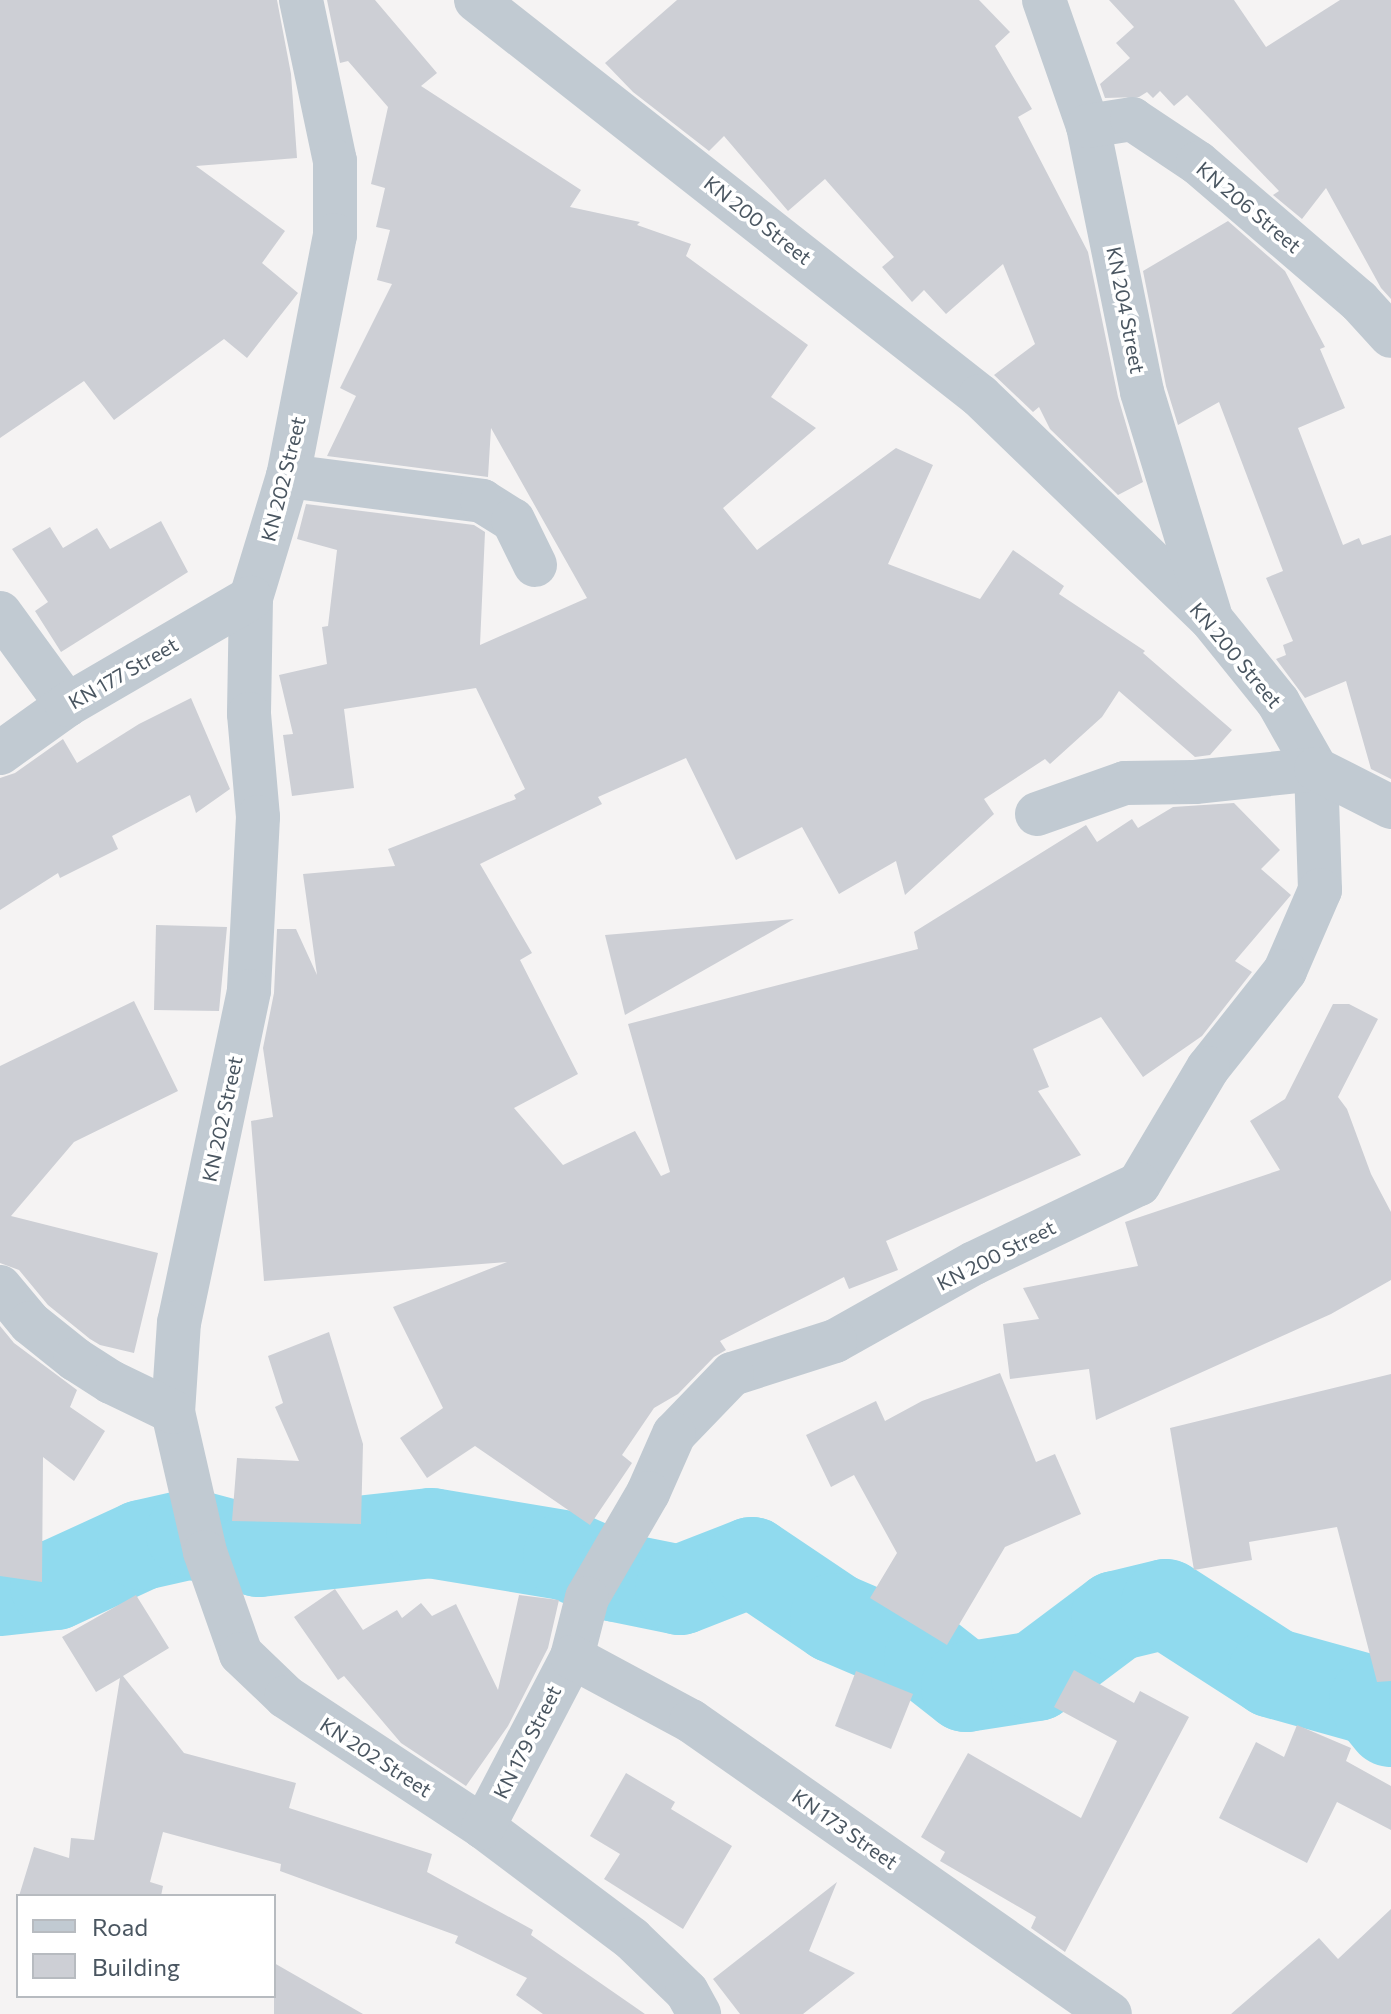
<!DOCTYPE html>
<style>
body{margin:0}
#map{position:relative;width:1391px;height:2014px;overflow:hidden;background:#f5f3f3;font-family:Commissioner,sans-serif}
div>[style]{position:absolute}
.river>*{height:90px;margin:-45px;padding:0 45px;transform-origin:45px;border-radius:45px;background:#90daee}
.building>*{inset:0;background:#cdcfd5}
.street>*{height:44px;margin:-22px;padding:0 22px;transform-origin:22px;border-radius:22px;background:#c1cad2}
span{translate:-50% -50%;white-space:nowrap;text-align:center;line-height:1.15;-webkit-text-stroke:7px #fff;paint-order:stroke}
.street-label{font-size:20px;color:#4a5661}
.legend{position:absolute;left:16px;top:1894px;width:260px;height:104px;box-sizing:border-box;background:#fff;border:2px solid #b7bbc0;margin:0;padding:10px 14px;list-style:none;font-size:24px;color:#4a5661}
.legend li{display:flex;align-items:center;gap:16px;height:40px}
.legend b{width:40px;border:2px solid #b7bbc0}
</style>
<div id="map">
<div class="river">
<i style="left:0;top:1591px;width:55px;rotate:-6.2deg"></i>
<i style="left:55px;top:1585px;width:96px;rotate:-24.7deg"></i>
<i style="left:142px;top:1545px;width:50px;rotate:-12.7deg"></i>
<i style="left:191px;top:1534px;width:70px;rotate:14.8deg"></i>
<i style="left:259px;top:1552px;width:173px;rotate:-6.3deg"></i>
<i style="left:431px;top:1533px;width:139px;rotate:9.5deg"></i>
<i style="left:568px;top:1556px;width:52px;rotate:23.6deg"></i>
<i style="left:616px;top:1577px;width:65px;rotate:11.5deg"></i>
<i style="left:680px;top:1590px;width:77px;rotate:-21.3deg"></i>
<i style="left:752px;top:1562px;width:100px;rotate:34deg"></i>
<i style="left:835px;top:1618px;width:102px;rotate:23.1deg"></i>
<i style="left:929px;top:1658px;width:47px;rotate:38.1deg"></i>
<i style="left:966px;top:1687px;width:71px;rotate:-8.9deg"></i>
<i style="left:1036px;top:1676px;width:100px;rotate:-36.9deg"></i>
<i style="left:1116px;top:1616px;width:51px;rotate:-13.5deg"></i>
<i style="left:1166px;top:1604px;width:127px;rotate:32.8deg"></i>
<i style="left:1273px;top:1673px;width:105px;rotate:15.5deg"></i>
<i style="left:1374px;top:1701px;width:27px;rotate:51deg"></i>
</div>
<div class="building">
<i style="clip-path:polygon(0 0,277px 0,291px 74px,297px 158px,196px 166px,285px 231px,262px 263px,298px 293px,247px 358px,224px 339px,114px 420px,84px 381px,0 438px)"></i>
<i style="clip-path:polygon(327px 0,375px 0,437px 73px,421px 86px,581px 190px,570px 207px,640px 222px,637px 225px,691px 244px,686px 256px,808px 345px,771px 397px,816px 428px,723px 508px,757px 550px,896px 448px,933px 465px,888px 564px,980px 599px,1013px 550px,1064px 586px,1059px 594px,1145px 651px,1143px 653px,1232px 730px,1210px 755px,1195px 757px,1119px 691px,1102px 717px,1050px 764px,1045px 759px,984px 799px,994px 814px,905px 895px,896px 861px,839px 894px,802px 827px,736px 860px,686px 758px,598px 797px,602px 804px,480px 864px,532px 953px,520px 960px,578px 1074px,514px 1108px,563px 1165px,635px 1131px,661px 1176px,670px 1172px,628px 1024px,918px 949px,914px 932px,1086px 825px,1097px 842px,1132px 819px,1138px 828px,1173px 807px,1234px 803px,1280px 850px,1261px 869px,1291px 895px,1235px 961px,1252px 972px,1202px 1036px,1143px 1077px,1101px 1017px,1033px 1049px,1049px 1087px,1038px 1091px,1081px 1155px,886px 1241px,898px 1270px,849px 1289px,844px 1277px,720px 1341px,726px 1350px,714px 1357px,678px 1394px,654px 1408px,622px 1455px,632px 1463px,590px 1525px,475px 1446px,427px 1478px,400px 1438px,443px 1408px,393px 1307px,507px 1262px,264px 1281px,251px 1121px,273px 1117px,263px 1048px,274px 993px,277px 929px,296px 929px,317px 975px,303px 874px,395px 866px,388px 849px,516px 799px,514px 795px,525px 789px,476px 688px,344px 709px,354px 788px,292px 796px,283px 735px,293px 734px,279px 675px,327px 664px,322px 627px,328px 626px,337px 550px,297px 539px,306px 504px,474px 525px,485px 532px,480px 645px,587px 598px,491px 428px,488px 477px,327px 456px,356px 396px,340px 388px,392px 284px,377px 280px,390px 230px,376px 227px,385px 188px,371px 184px,388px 107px,348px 61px,340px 63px)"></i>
<i style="clip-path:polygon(677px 0,979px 0,1010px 32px,995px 46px,1032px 109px,1018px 117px,1088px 252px,1118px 397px,1143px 482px,1118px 495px,1050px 429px,1039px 407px,1033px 412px,994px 375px,1035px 344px,1003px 264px,946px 314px,924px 290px,912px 302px,882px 267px,894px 257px,825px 179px,788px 211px,724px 136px,709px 151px,633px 92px,605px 63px)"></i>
<i style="clip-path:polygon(1109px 0,1234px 0,1266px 47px,1340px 0,1391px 0,1391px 299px,1381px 288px,1326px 188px,1302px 219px,1273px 195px,1279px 191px,1187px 95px,1174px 106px,1160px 91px,1153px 98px,1147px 92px,1139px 97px,1105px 98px,1100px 84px,1130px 58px,1116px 43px,1134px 27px)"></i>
<i style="clip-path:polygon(1228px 221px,1285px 271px,1325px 347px,1320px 349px,1345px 408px,1298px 428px,1343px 545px,1359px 538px,1362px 545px,1391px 535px,1391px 779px,1371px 769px,1346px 681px,1305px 698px,1276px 659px,1286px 655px,1283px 645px,1293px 641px,1266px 578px,1283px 571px,1219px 402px,1178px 425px,1166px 386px,1143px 271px)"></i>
<i style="clip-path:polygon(161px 521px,188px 572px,61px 652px,35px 611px,48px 602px,12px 549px,50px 527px,63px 548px,97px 528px,110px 549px)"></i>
<i style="clip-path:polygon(191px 698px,230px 789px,196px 813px,190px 795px,112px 836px,118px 849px,60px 878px,58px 873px,0 910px,0 778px,15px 773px,63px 739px,77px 763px,139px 724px)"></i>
<i style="clip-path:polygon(794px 919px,625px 1015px,605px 935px)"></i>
<i style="clip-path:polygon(156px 925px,227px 927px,219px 1011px,154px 1010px)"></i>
<i style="clip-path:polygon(134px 1001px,178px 1091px,74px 1142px,11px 1216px,158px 1253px,134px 1353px,100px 1345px,90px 1339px,48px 1305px,19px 1270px,0 1263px,0 1066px)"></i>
<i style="clip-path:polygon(1333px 1004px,1349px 1004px,1378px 1019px,1338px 1097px,1347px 1109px,1371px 1174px,1391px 1212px,1391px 1280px,1331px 1314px,1096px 1420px,1089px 1369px,1010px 1379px,1003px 1324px,1039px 1319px,1023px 1288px,1138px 1266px,1125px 1222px,1280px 1170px,1250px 1121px,1285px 1099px)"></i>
<i style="clip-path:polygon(0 1326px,14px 1343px,77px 1390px,70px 1407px,105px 1431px,74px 1481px,43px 1457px,42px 1582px,0 1576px)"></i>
<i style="clip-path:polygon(329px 1332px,363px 1444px,361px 1524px,232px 1521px,237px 1458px,299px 1461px,275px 1407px,283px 1403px,268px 1356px)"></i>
<i style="clip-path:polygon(1000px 1373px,1036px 1462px,1055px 1454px,1081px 1514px,1005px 1547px,947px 1645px,870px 1598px,897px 1553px,854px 1475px,831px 1487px,806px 1435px,876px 1401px,885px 1421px,922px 1401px)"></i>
<i style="clip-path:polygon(1391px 1374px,1391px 1681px,1377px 1682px,1337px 1527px,1249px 1542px,1252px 1560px,1194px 1570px,1170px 1428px)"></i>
<i style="clip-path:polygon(335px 1589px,363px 1630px,397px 1610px,402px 1618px,421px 1603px,432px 1616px,456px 1604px,498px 1690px,519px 1595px,559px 1600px,548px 1648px,508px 1726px,466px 1786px,401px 1743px,344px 1676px,338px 1680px,294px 1617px)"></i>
<i style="clip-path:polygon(136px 1595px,169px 1648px,123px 1676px,184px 1753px,296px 1783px,289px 1808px,432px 1854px,427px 1872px,533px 1930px,531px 1935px,645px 2014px,543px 2014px,516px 1995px,527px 1978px,455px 1943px,458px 1936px,280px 1871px,281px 1864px,163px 1832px,150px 1882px,163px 1886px,161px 1896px,19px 1896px,34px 1847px,69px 1858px,71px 1838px,94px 1840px,120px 1678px,96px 1692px,62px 1637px)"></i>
<i style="clip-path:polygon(1074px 1670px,1134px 1703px,1140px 1691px,1189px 1717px,1065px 1952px,1031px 1928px,1036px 1917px,940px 1861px,945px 1852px,921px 1837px,968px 1753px,1081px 1818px,1117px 1741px,1054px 1707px)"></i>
<i style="clip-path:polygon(856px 1671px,913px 1694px,891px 1749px,835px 1726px)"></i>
<i style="clip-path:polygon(1297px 1725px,1351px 1748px,1346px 1761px,1391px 1786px,1391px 1830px,1337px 1802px,1307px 1863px,1219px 1818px,1256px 1742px,1284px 1757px)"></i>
<i style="clip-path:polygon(626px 1773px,675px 1802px,671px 1809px,732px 1846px,683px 1929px,604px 1879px,620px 1854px,590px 1836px)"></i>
<i style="clip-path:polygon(837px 1882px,809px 1951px,855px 1973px,803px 2014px,740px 2014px,713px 1979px)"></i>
<i style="clip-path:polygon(1391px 1909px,1391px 2014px,1231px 2014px,1319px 1938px,1338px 1959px)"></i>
<i style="clip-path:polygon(274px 1963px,363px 2014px,274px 2014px)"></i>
</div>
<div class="street">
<i style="left:301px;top:0;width:165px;rotate:78.1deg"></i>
<i style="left:335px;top:161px;width:74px;rotate:90deg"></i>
<i style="left:335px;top:235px;width:246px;rotate:101deg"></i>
<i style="left:288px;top:476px;width:127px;rotate:106.9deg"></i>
<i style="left:251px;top:598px;width:116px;rotate:91deg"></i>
<i style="left:249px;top:714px;width:103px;rotate:85deg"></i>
<i style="left:258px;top:817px;width:174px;rotate:93deg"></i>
<i style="left:249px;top:991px;width:338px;rotate:101.9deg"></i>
<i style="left:179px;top:1322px;width:90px;rotate:93.8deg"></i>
<i style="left:173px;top:1412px;width:144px;rotate:77.1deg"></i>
<i style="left:205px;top:1552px;width:108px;rotate:70.6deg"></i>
<i style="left:241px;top:1654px;width:62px;rotate:43.7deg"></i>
<i style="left:286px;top:1697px;width:236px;rotate:33.4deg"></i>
<i style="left:483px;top:1827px;width:186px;rotate:36.9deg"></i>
<i style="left:632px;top:1939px;width:76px;rotate:43.9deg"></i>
<i style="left:687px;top:1992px;width:25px;rotate:61deg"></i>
<i style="left:476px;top:0;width:641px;rotate:38.16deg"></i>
<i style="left:980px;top:396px;width:321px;rotate:44deg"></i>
<i style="left:1211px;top:619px;width:107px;rotate:51.1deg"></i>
<i style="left:1278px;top:702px;width:77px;rotate:60.4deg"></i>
<i style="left:1316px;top:769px;width:121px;rotate:88.1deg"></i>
<i style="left:1320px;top:890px;width:88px;rotate:113.4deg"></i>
<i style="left:1285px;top:971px;width:124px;rotate:128.4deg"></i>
<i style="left:1208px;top:1068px;width:135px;rotate:120.7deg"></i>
<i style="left:1139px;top:1184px;width:183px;rotate:154.4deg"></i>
<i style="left:974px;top:1263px;width:159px;rotate:150.7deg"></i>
<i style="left:835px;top:1341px;width:108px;rotate:162.2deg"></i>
<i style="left:732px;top:1374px;width:83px;rotate:134deg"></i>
<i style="left:674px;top:1434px;width:64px;rotate:113.8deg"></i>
<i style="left:648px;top:1493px;width:121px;rotate:120.2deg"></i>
<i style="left:587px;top:1598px;width:61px;rotate:104.3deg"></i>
<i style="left:572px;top:1657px;width:192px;rotate:117.6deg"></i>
<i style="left:1044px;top:0;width:133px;rotate:70.8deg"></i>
<i style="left:1088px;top:126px;width:271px;rotate:78.5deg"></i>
<i style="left:1142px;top:392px;width:232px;rotate:73deg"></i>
<i style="left:1088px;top:126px;width:45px;rotate:-9deg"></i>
<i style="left:1132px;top:119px;width:79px;rotate:33.7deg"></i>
<i style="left:1198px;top:163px;width:212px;rotate:40.6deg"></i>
<i style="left:1359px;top:301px;width:47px;rotate:47.6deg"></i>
<i style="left:288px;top:476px;width:196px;rotate:7.3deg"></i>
<i style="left:482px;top:501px;width:36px;rotate:32deg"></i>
<i style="left:513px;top:520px;width:50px;rotate:63.9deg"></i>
<i style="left:0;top:613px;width:114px;rotate:53.9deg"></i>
<i style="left:0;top:753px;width:82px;rotate:-35.6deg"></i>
<i style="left:67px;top:705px;width:213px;rotate:-30.2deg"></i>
<i style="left:1037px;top:814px;width:93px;rotate:-19.4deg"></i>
<i style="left:1125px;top:783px;width:70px;rotate:-0.8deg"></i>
<i style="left:1195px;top:782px;width:122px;rotate:-6.1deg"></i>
<i style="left:1316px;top:769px;width:84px;rotate:26.9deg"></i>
<i style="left:0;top:1287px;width:47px;rotate:50.2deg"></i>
<i style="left:30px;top:1323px;width:58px;rotate:38.7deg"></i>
<i style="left:75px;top:1359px;width:43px;rotate:32.6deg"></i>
<i style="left:111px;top:1382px;width:69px;rotate:25.8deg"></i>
<i style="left:572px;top:1657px;width:135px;rotate:28.3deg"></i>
<i style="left:691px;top:1721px;width:511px;rotate:34.96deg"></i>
</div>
<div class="street-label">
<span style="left:1249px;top:207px;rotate:40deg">KN 206 Street</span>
<span style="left:758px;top:220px;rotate:38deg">KN 200 Street</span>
<span style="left:1126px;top:310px;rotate:79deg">KN 204 Street</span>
<span style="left:283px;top:479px;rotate:-76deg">KN 202 Street</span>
<span style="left:1236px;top:655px;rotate:50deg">KN 200 Street</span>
<span style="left:123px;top:673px;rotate:-30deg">KN 177 Street</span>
<span style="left:222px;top:1119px;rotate:-78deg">KN 202 Street</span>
<span style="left:996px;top:1255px;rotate:-27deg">KN 200 Street</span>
<span style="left:527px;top:1742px;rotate:-63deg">KN 179 Street</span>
<span style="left:376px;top:1757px;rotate:33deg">KN 202 Street</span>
<span style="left:845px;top:1829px;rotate:35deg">KN 173 Street</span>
</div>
<ul class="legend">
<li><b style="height:10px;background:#c1cad2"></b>Road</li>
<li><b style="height:22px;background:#cdcfd5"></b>Building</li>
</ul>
</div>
